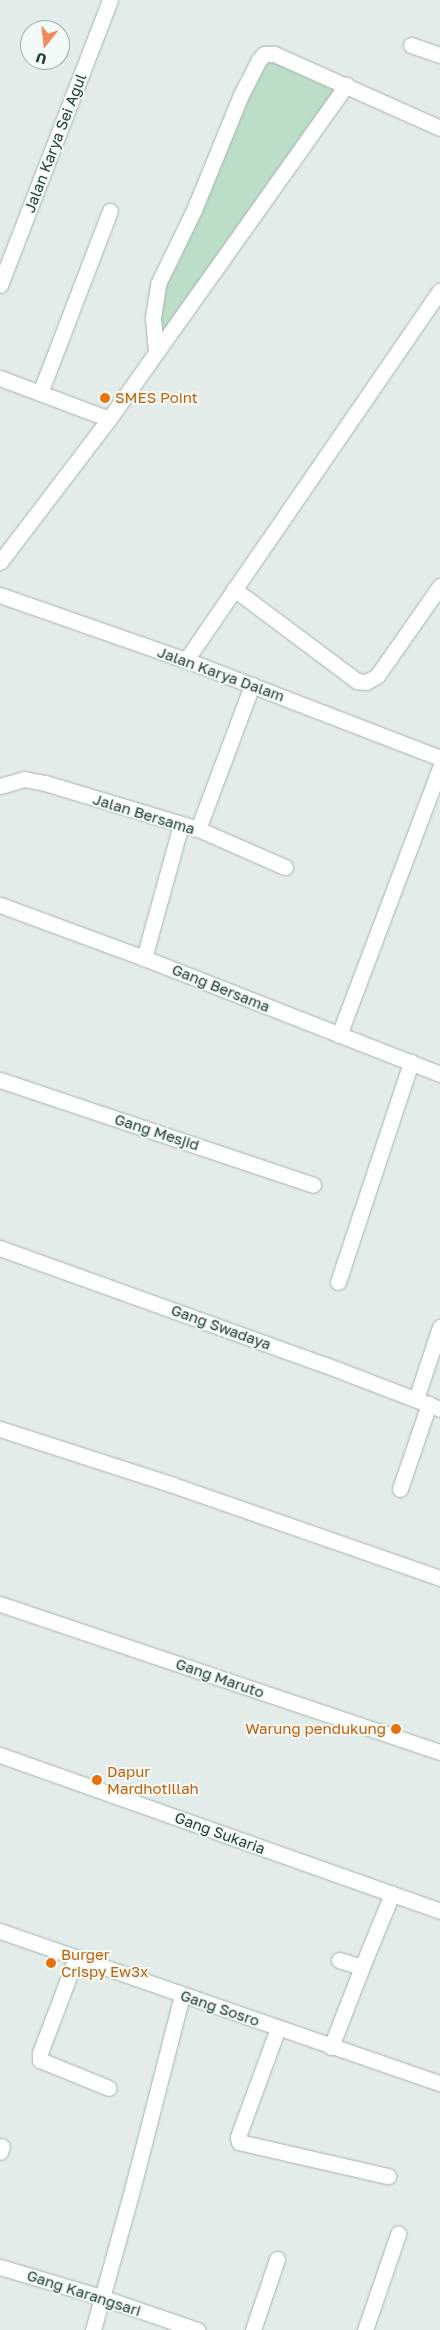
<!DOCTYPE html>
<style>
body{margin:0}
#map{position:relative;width:440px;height:2330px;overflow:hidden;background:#e3ece9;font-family:"Golos Text",sans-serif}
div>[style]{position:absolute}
.green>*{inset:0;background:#bcddc7}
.roads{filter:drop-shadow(0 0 1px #a5b4b0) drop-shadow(0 0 1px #a5b4b0)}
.street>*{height:15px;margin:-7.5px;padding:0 7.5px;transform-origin:7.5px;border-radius:7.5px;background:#fff}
.secondary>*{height:15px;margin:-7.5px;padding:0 7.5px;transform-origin:7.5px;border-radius:7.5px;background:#fff}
.dots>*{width:14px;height:14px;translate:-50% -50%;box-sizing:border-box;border:2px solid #f3f9f6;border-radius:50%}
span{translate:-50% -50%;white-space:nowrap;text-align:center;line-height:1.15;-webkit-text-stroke:4px #f3f9f6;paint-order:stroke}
.street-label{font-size:15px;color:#223e38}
.food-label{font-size:15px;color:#c56008}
.left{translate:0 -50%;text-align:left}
.right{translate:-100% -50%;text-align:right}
.north{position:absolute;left:20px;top:20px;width:50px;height:50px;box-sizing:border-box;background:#f3f9f6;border:1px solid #9faeaa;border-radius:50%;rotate:196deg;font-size:14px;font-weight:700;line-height:20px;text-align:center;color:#223e38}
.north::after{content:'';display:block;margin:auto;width:18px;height:22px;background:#f18a5c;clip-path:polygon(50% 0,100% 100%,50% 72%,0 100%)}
</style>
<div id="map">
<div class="green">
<i style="clip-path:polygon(264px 55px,343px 85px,157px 342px,156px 299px)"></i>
</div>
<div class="roads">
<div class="street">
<i style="left:411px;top:45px;width:31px;rotate:19deg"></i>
<i style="left:156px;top:352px;width:35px;rotate:-95deg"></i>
<i style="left:153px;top:317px;width:33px;rotate:-81deg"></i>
<i style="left:158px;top:284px;width:82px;rotate:-64.1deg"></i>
<i style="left:194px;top:210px;width:124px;rotate:-67.8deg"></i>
<i style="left:241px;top:95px;width:38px;rotate:-63deg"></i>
<i style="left:258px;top:61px;width:9px;rotate:-49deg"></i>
<i style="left:264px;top:54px;width:10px"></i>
<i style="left:274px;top:54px;width:182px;rotate:24deg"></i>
<i style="left:0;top:378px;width:116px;rotate:20.6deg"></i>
<i style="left:40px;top:393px;width:195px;rotate:-69deg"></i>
<i style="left:0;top:562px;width:180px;rotate:-52.7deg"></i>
<i style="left:109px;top:419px;width:410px;rotate:-54.6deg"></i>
<i style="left:234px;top:589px;width:154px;rotate:36.8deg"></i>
<i style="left:357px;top:681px;width:9px;rotate:6deg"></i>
<i style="left:366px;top:682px;width:13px;rotate:-29deg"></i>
<i style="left:377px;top:676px;width:110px;rotate:-55deg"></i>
<i style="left:186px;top:660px;width:448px;rotate:-55.5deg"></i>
<i style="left:0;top:786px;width:25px;rotate:-16deg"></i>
<i style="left:24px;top:779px;width:21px;rotate:11deg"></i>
<i style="left:45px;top:783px;width:160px;rotate:16.7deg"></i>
<i style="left:198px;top:829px;width:95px;rotate:23.6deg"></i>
<i style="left:198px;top:829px;width:154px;rotate:-69.4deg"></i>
<i style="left:0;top:905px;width:153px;rotate:20.2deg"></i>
<i style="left:144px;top:958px;width:318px;rotate:21.4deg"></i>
<i style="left:144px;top:958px;width:138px;rotate:-74.5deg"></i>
<i style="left:339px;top:1035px;width:285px;rotate:-69.3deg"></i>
<i style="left:0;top:1080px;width:330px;rotate:18.5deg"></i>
<i style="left:0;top:1248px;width:343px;rotate:19.8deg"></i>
<i style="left:323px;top:1364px;width:125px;rotate:21deg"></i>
<i style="left:338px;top:1282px;width:232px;rotate:-71.6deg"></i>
<i style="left:416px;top:1399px;width:76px;rotate:-71.6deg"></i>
<i style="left:0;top:1429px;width:182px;rotate:17.9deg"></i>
<i style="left:173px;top:1485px;width:283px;rotate:19.2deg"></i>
<i style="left:400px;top:1489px;width:90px;rotate:-71.2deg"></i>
<i style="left:0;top:1604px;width:464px;rotate:18.6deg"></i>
<i style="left:0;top:1755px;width:467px;rotate:19.5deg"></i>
<i style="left:0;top:1931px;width:466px;rotate:19.1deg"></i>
<i style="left:76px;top:1958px;width:102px;rotate:110.8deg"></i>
<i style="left:40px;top:2053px;width:7px;rotate:90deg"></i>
<i style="left:40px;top:2060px;width:74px;rotate:22.1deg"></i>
<i style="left:339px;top:1960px;width:24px;rotate:17deg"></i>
<i style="left:362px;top:1967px;width:79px;rotate:-67.7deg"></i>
<i style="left:278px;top:2028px;width:116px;rotate:110.2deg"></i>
<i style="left:238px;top:2137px;width:5px;rotate:79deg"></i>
<i style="left:239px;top:2142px;width:153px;rotate:12.9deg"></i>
<i style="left:331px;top:2047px;width:86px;rotate:-68.8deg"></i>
<i style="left:0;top:2152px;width:6px;rotate:-72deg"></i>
<i style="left:0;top:2267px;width:105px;rotate:16.5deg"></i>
<i style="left:101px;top:2297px;width:102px;rotate:19deg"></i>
<i style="left:93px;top:2330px;width:141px;rotate:-74.4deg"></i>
<i style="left:131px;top:2194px;width:205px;rotate:-75.6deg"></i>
<i style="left:253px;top:2330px;width:75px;rotate:-71.3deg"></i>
<i style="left:365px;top:2330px;width:102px;rotate:-71deg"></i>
</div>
<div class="secondary">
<i style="left:0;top:285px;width:305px;rotate:-68.9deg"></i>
<i style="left:0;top:595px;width:197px;rotate:19.3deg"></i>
<i style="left:186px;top:660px;width:272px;rotate:21.1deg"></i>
</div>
</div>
<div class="dots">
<i style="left:105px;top:398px;background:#e8710a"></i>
<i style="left:396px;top:1729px;background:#e8710a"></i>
<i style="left:97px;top:1780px;background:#e8710a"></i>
<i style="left:51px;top:1963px;background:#e8710a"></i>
</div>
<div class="street-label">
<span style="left:55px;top:143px;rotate:-69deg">Jalan Karya Sei Agul</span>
<span style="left:221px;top:674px;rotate:20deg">Jalan Karya Dalam</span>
<span style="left:144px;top:814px;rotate:17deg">Jalan Bersama</span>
<span style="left:221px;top:988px;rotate:22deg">Gang Bersama</span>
<span style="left:157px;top:1132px;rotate:18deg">Gang Mesjid</span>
<span style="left:221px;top:1327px;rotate:20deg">Gang Swadaya</span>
<span style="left:220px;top:1678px;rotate:19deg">Gang Maruto</span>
<span style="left:220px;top:1833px;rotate:20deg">Gang Sukaria</span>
<span style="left:220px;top:2008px;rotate:19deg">Gang Sosro</span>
<span style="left:84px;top:2293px;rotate:18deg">Gang Karangsari</span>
</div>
<div class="food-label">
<span class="left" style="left:115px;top:398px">SMES Point</span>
<span class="right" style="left:386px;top:1729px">Warung pendukung</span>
<span class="left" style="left:107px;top:1780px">Dapur<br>Mardhotillah</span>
<span class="left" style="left:61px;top:1963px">Burger<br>Crispy Ew3x</span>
</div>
<div class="north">U</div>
</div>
